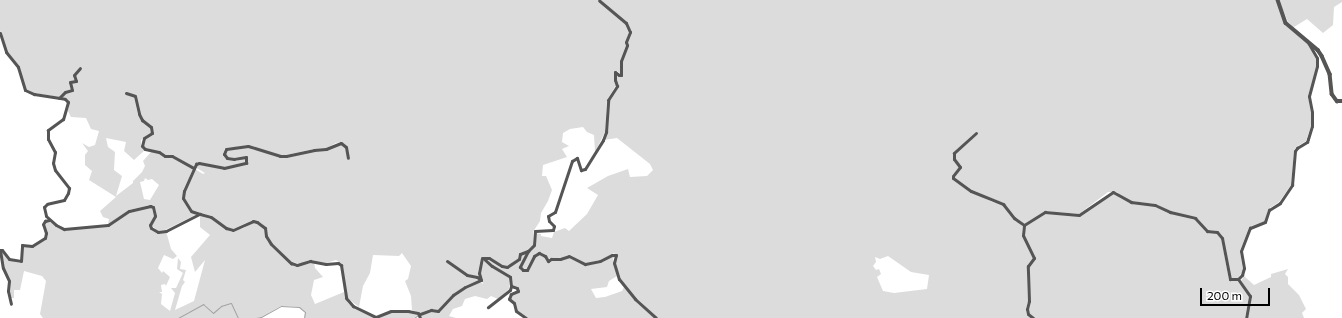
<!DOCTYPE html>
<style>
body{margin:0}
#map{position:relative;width:1342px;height:318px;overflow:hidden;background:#fff;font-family:Commissioner,sans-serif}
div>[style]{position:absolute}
.green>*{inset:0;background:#dcdcdc}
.stream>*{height:1px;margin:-0.5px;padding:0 0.5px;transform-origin:0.5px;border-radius:0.5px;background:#a3a3a3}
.minor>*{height:3px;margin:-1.5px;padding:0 1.5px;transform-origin:1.5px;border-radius:1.5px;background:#555}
.tertiary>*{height:3.5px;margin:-1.75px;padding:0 1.75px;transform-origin:1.75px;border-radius:1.75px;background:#555}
span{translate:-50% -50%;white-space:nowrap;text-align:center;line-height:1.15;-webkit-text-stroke:3px #fff;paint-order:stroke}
.scale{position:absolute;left:1200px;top:288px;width:70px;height:18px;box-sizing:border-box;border:2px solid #000;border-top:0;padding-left:5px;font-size:12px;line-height:14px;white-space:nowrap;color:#000;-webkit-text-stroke:3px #fff;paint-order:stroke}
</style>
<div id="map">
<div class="green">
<i style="clip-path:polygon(evenodd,0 0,598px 0,625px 24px,629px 32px,626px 42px,626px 45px,620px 61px,621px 74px,617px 71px,615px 72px,614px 80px,616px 85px,607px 100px,605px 132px,595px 152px,594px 135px,587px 132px,583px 127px,570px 129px,563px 133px,562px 142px,569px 146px,562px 149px,567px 157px,543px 165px,542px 176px,546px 176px,552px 190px,548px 201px,541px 213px,540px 221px,533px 232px,533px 245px,528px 250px,520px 253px,518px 259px,507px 266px,502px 265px,489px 257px,481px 257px,478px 273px,480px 278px,468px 274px,449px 261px,448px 263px,467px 276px,479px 280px,465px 286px,452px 295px,438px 310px,431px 309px,420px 313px,412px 310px,411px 296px,405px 281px,408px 279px,411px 266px,402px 253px,399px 256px,373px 255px,370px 273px,363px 286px,359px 307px,347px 298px,342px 264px,336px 260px,326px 263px,310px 260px,301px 264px,292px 262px,271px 243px,267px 236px,266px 228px,261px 223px,253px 220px,233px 229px,226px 227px,212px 216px,191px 210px,184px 198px,185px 191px,195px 169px,203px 174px,205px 173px,195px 167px,197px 165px,200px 164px,224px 169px,247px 164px,248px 159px,247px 157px,234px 158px,227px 157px,225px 154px,226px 150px,248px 147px,279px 156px,286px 156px,314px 151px,326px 150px,341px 144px,345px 148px,349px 160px,347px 147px,341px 142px,336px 143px,325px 149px,314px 149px,286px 155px,280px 155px,248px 146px,225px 148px,223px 154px,226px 159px,234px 160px,246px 158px,246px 163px,224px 168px,199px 162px,194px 167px,173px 156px,165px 156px,159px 151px,151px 151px,143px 146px,144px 139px,153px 133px,152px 127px,143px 120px,140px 114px,136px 96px,126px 92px,125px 94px,134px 97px,138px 115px,144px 123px,150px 127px,151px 133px,141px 140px,141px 146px,145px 150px,134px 160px,124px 151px,126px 142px,106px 138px,108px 147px,115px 152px,114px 170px,122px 176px,116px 196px,133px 183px,133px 181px,142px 172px,145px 166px,143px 161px,151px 152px,159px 153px,164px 157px,172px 157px,193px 168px,184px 191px,183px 198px,190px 212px,197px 214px,165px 230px,158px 231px,151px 225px,156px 216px,156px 212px,154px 206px,150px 205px,129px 210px,108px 224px,109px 219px,103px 217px,100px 211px,116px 197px,89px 180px,92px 171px,85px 165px,85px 155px,88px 151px,82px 143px,89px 147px,95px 145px,99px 131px,91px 129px,86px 118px,71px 117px,68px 111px,69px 102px,65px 98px,34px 93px,26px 89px,18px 67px,7px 52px,0 31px,0 0,145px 178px,148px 180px,152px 179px,159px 185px,150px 200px,144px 199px,140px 182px,144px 181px,145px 178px)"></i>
<i style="clip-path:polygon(evenodd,600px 0,1276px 0,1285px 24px,1306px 42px,1316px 59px,1316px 72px,1308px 96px,1311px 113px,1311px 126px,1306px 141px,1296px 147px,1294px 151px,1291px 185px,1279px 202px,1268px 209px,1265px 221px,1249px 227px,1240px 251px,1243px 271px,1238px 278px,1231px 279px,1223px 238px,1217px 231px,1207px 230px,1195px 218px,1170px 211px,1155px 204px,1131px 201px,1121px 197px,1117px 192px,1108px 192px,1079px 214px,1045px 211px,1024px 224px,1015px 218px,1003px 203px,972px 190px,954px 177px,961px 167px,955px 158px,955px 154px,969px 142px,976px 132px,953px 153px,953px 159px,959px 167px,952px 177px,971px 191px,992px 202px,1002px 204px,1014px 219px,1023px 226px,1022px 236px,1033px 258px,1027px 266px,1028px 301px,1026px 309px,1027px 314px,1032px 318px,658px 318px,636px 299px,623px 284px,615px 263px,617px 257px,614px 253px,600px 261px,585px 263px,570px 255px,555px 259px,550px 258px,547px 260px,545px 256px,539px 252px,534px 255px,526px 269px,521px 268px,529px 252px,535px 246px,536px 238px,535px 233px,541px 234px,541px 236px,552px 238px,554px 232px,565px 228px,569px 231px,587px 214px,598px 195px,587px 188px,608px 176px,628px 169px,630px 177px,647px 176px,653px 170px,650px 164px,617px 138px,604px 140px,607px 132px,609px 100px,618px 86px,616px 80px,616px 73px,619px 76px,622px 75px,621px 61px,628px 46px,627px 42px,631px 32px,626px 22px,600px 0,888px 256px,911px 272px,929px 275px,927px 289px,894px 293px,883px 291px,877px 277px,881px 274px,879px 269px,876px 270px,873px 266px,876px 262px,875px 257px,880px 259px,888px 256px)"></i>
<i style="clip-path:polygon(1279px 0,1342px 0,1342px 2px,1334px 7px,1333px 25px,1323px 33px,1307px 19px,1294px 27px,1288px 22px)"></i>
<i style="clip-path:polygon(1116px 193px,1120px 198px,1130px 203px,1155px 206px,1194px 219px,1206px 232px,1216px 233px,1221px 238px,1229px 280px,1238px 280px,1249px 296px,1245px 318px,1034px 318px,1029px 313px,1029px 266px,1034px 260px,1023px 235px,1024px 226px,1045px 213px,1079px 215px,1109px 194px)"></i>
<i style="clip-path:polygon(150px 207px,152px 208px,154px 216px,150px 225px,155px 231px,166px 231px,171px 249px,177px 256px,173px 259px,164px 255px,158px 268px,162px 273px,163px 271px,170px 277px,166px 286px,165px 284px,161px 285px,162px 292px,159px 292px,162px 294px,161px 304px,170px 311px,175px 293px,171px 288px,176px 288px,183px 273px,177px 269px,178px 258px,181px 262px,180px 269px,186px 270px,183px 280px,185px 282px,182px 286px,175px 310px,194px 301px,205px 260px,195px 272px,191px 257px,210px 235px,200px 227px,200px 215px,211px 218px,232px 231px,244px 228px,253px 222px,257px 222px,263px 226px,268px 241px,297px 266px,314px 262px,315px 268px,323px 277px,314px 280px,311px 295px,315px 304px,344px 292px,348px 303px,376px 317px,391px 311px,419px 314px,414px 318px,304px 318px,305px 312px,299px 307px,281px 306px,261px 317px,255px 318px,43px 318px,40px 314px,46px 281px,42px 276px,24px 271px,20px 290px,14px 290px,14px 298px,11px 298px,8px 290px,10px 283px,4px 267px,1px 251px,10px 260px,20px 262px,23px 246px,32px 247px,47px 237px,44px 223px,49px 221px,64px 230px,109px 225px,129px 211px)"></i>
<i style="clip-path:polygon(527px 252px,519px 268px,523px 271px,525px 271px,537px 254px,544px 257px,548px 262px,567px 257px,571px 257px,579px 263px,585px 265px,615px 256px,613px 259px,617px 276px,609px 281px,607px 287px,591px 289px,596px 298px,605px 297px,622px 291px,624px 287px,655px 318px,527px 318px,517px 311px,510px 299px,512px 295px,519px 292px,518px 287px,512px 286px,510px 277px,493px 266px,485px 258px,508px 268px,520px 260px,521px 254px)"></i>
<i style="clip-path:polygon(482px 259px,509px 278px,509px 289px,498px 299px,491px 296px,487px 299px,475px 296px,465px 299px,462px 306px,453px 309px,449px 316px,456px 318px,421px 318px,420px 314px,441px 310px,454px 296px,465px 288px,480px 282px,483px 284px,480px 273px)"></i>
<i style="clip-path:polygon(1288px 269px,1285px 274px,1288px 277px,1288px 284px,1299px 295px,1306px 309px,1302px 313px,1304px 318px,1247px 318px,1251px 296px,1241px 281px,1244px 276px,1254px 285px,1271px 277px,1271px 274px)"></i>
</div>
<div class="stream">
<i style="left:137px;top:318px;width:6px"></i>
<i style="left:178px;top:318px;width:29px;rotate:-29deg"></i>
<i style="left:203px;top:304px;width:13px;rotate:42deg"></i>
<i style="left:213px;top:313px;width:11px;rotate:-41deg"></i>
<i style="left:221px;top:306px;width:10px;rotate:-17deg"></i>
<i style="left:231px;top:303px;width:17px;rotate:65deg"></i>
<i style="left:255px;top:318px;width:6px;rotate:-9deg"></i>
<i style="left:261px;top:317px;width:23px;rotate:-29deg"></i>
<i style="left:281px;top:306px;width:18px;rotate:3deg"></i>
<i style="left:299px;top:307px;width:8px;rotate:40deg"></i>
<i style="left:305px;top:312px;width:6px;rotate:99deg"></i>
<i style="left:414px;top:318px;width:5px;rotate:-37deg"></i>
</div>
<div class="minor">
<i style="left:0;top:33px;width:20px;rotate:72deg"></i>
<i style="left:6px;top:52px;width:19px;rotate:51deg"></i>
<i style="left:18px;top:67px;width:24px;rotate:73deg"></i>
<i style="left:25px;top:90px;width:10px;rotate:24deg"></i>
<i style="left:34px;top:94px;width:31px;rotate:9deg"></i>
<i style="left:65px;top:99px;width:4px;rotate:45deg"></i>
<i style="left:68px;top:102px;width:18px;rotate:106deg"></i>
<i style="left:63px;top:119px;width:19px;rotate:144deg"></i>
<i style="left:48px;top:130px;width:9px;rotate:90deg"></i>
<i style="left:48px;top:139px;width:15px;rotate:62deg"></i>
<i style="left:55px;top:152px;width:11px;rotate:100deg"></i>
<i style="left:53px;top:163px;width:7px;rotate:74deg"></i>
<i style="left:55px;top:170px;width:23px;rotate:52deg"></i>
<i style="left:69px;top:188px;width:5px;rotate:101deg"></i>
<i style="left:68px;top:193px;width:8px;rotate:120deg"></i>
<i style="left:64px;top:200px;width:17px;rotate:167deg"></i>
<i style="left:47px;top:204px;width:4px;rotate:135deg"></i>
<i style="left:44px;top:207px;width:9px;rotate:77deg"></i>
<i style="left:46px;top:216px;width:13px;rotate:42deg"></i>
<i style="left:56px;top:225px;width:9px;rotate:27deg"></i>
<i style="left:64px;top:229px;width:44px;rotate:-5.2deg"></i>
<i style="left:108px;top:225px;width:25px;rotate:-34deg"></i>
<i style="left:129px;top:211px;width:22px;rotate:-13deg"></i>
<i style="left:150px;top:206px;width:3px;rotate:18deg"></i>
<i style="left:153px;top:207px;width:9px;rotate:77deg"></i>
<i style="left:155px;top:216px;width:10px;rotate:119deg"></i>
<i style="left:150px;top:225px;width:3px;rotate:72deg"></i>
<i style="left:151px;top:228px;width:8px;rotate:30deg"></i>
<i style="left:158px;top:232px;width:8px;rotate:-7deg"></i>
<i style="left:166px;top:231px;width:38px;rotate:-27deg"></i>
<i style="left:200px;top:214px;width:11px;rotate:15deg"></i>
<i style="left:211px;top:217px;width:19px;rotate:36deg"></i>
<i style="left:226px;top:228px;width:7px;rotate:16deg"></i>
<i style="left:233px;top:230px;width:22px;rotate:-24deg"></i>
<i style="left:253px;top:221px;width:4px;rotate:14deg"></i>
<i style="left:257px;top:222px;width:10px;rotate:37deg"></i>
<i style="left:265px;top:228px;width:8px;rotate:83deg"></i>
<i style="left:266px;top:236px;width:9px;rotate:58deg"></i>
<i style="left:271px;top:244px;width:28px;rotate:44deg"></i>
<i style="left:291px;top:263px;width:6px;rotate:18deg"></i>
<i style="left:297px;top:265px;width:14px;rotate:-17deg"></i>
<i style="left:310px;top:261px;width:16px;rotate:11deg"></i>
<i style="left:326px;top:264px;width:12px;rotate:-5deg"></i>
<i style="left:338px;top:263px;width:4px;rotate:34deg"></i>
<i style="left:341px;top:265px;width:33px;rotate:81deg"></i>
<i style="left:346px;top:298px;width:11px;rotate:49deg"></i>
<i style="left:353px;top:306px;width:25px;rotate:26deg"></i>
<i style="left:376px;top:317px;width:16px;rotate:-22deg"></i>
<i style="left:391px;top:311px;width:17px"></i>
<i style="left:408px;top:311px;width:10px;rotate:11deg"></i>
<i style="left:418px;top:313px;width:5px;rotate:68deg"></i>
<i style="left:126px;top:93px;width:9px;rotate:18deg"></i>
<i style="left:135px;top:96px;width:18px;rotate:77deg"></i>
<i style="left:139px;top:114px;width:7px;rotate:63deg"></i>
<i style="left:142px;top:120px;width:11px;rotate:38deg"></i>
<i style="left:151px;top:127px;width:6px;rotate:81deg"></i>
<i style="left:152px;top:133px;width:9px;rotate:148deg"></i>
<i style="left:144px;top:138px;width:8px;rotate:104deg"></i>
<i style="left:142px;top:146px;width:4px;rotate:45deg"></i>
<i style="left:145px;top:149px;width:14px;rotate:12deg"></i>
<i style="left:159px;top:152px;width:7px;rotate:34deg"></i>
<i style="left:165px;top:156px;width:7px"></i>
<i style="left:172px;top:156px;width:25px;rotate:29deg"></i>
<i style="left:59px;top:98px;width:8px;rotate:-45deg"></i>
<i style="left:65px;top:92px;width:7px;rotate:-16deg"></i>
<i style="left:72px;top:90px;width:8px;rotate:-104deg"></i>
<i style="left:70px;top:82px;width:6px;rotate:-9deg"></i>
<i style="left:76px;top:81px;width:6px;rotate:-108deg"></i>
<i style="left:74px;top:75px;width:9px;rotate:-49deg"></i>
<i style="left:976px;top:133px;width:30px;rotate:138deg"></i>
<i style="left:954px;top:153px;width:6px;rotate:90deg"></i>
<i style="left:954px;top:159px;width:10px;rotate:53deg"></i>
<i style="left:960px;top:167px;width:11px;rotate:128deg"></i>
<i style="left:953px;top:176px;width:2px;rotate:90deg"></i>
<i style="left:953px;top:178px;width:22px;rotate:36deg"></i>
<i style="left:971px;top:191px;width:35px;rotate:22deg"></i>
<i style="left:1003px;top:204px;width:18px;rotate:52deg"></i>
<i style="left:1014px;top:218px;width:12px;rotate:35deg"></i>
<i style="left:200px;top:214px;width:9px;rotate:-162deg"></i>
<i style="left:191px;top:211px;width:15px;rotate:-122deg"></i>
<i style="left:183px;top:198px;width:7px;rotate:-82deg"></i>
<i style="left:184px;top:191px;width:30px;rotate:-66deg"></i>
<i style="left:196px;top:164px;width:3px;rotate:-18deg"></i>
<i style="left:199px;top:163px;width:25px;rotate:11deg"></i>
<i style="left:224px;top:168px;width:23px;rotate:-13deg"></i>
<i style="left:246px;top:163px;width:6px;rotate:-90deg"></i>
<i style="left:246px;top:157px;width:12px;rotate:171deg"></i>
<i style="left:234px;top:159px;width:7px;rotate:-172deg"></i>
<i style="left:227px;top:158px;width:5px;rotate:-127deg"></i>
<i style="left:224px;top:154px;width:5px;rotate:-68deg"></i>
<i style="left:226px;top:149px;width:22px;rotate:-8deg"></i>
<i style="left:248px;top:146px;width:34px;rotate:17deg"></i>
<i style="left:280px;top:156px;width:6px"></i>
<i style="left:286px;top:156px;width:29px;rotate:-12deg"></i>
<i style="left:314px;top:150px;width:12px;rotate:-5deg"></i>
<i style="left:326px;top:149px;width:16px;rotate:-22deg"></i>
<i style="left:341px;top:143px;width:6px;rotate:39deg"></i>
<i style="left:346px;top:147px;width:11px;rotate:80deg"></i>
<i style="left:0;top:250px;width:2px"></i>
<i style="left:2px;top:250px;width:11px;rotate:52deg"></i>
<i style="left:9px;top:259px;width:12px;rotate:9deg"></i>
<i style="left:21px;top:261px;width:16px;rotate:-86deg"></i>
<i style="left:22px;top:245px;width:10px;rotate:6deg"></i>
<i style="left:32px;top:246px;width:15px;rotate:-32deg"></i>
<i style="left:45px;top:238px;width:5px;rotate:-79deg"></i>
<i style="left:46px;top:233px;width:9px;rotate:-108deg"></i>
<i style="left:43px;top:224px;width:4px;rotate:-56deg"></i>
<i style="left:45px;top:221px;width:4px;rotate:-14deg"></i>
<i style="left:0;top:250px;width:18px;rotate:81deg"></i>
<i style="left:3px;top:268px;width:14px;rotate:65deg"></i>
<i style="left:9px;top:281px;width:10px;rotate:96deg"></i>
<i style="left:8px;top:291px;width:13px;rotate:77deg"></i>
<i style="left:528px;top:251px;width:18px;rotate:117deg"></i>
<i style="left:520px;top:267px;width:4px;rotate:45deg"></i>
<i style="left:523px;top:270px;width:4px"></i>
<i style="left:527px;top:270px;width:16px;rotate:-63deg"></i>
<i style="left:534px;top:256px;width:6px;rotate:-31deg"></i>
<i style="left:539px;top:253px;width:7px;rotate:27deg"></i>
<i style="left:545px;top:256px;width:6px;rotate:59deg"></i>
<i style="left:548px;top:261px;width:4px;rotate:-34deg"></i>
<i style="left:551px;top:259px;width:9px"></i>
<i style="left:560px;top:259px;width:9px;rotate:-18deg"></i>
<i style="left:569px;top:256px;width:18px;rotate:27deg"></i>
<i style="left:585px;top:264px;width:15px;rotate:-11deg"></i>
<i style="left:600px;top:261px;width:13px;rotate:-27deg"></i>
<i style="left:612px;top:255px;width:4px"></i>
<i style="left:616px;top:255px;width:8px;rotate:104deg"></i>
<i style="left:614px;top:263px;width:17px;rotate:73deg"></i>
<i style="left:619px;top:279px;width:26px;rotate:51deg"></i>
<i style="left:635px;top:299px;width:28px;rotate:42deg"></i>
<i style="left:483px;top:258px;width:12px;rotate:42deg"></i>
<i style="left:492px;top:266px;width:21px;rotate:31deg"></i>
<i style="left:510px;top:277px;width:9px;rotate:84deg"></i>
<i style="left:511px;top:286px;width:4px;rotate:104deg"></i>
<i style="left:510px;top:290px;width:28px;rotate:142deg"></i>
<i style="left:447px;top:261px;width:24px;rotate:35deg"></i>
<i style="left:467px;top:275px;width:10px;rotate:11deg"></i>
<i style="left:477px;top:277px;width:5px;rotate:37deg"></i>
<i style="left:1238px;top:279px;width:21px;rotate:55deg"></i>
<i style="left:1250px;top:296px;width:22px;rotate:100deg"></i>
<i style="left:511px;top:286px;width:6px;rotate:18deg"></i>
<i style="left:517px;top:288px;width:3px;rotate:72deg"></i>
<i style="left:518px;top:291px;width:8px;rotate:157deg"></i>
<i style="left:511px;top:294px;width:5px;rotate:112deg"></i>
<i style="left:509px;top:299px;width:6px;rotate:39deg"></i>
<i style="left:514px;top:303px;width:8px;rotate:76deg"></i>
<i style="left:516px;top:311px;width:12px;rotate:35deg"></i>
<i style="left:420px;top:314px;width:12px;rotate:-20deg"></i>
<i style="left:431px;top:310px;width:7px;rotate:8deg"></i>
<i style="left:438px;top:311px;width:22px;rotate:-47deg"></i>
<i style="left:453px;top:295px;width:14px;rotate:-34deg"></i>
<i style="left:465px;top:287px;width:17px;rotate:-24deg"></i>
<i style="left:481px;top:280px;width:7px;rotate:-106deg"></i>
<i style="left:479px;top:273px;width:15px;rotate:-79deg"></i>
<i style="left:482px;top:258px;width:7px"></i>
<i style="left:489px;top:258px;width:15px;rotate:32deg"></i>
<i style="left:502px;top:266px;width:5px;rotate:11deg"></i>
<i style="left:507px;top:267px;width:14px;rotate:-34deg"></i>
<i style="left:519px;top:259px;width:5px;rotate:-79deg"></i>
<i style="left:520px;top:254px;width:9px;rotate:-21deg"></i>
<i style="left:528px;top:251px;width:8px;rotate:-45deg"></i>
<i style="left:534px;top:245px;width:14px;rotate:-86deg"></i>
<i style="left:535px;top:231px;width:18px;rotate:-3deg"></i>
<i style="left:553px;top:230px;width:4px;rotate:-76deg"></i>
<i style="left:554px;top:226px;width:7px;rotate:-135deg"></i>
<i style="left:549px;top:221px;width:5px;rotate:-101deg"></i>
<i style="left:548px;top:216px;width:8px;rotate:-30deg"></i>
<i style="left:555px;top:212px;width:54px;rotate:-71.6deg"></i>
<i style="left:572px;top:161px;width:6px;rotate:-31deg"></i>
<i style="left:577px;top:158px;width:13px;rotate:72deg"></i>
<i style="left:581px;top:170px;width:4px;rotate:-14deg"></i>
<i style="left:585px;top:169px;width:34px;rotate:-58deg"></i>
<i style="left:603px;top:140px;width:9px;rotate:-69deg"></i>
<i style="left:606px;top:132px;width:32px;rotate:-86deg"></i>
<i style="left:608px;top:100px;width:17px;rotate:-57deg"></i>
<i style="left:617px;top:86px;width:6px;rotate:-108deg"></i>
<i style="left:615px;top:80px;width:8px;rotate:-90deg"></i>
<i style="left:615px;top:72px;width:5px;rotate:37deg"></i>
<i style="left:619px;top:75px;width:2px"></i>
<i style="left:621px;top:75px;width:14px;rotate:-90deg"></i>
<i style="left:621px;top:61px;width:17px;rotate:-69deg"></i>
<i style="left:627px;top:45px;width:3px;rotate:-108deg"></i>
<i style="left:626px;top:42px;width:11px;rotate:-68deg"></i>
<i style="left:630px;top:32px;width:10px;rotate:-114deg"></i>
<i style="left:626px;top:23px;width:35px;rotate:-140deg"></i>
<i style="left:1033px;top:318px;width:6px;rotate:-141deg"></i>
<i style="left:1028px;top:314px;width:5px;rotate:-101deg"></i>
<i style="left:1027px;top:309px;width:8px;rotate:-76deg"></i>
<i style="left:1029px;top:301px;width:35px;rotate:-92deg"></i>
<i style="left:1028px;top:266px;width:10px;rotate:-53deg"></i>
<i style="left:1034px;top:258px;width:25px;rotate:-116deg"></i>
<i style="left:1023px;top:235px;width:10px;rotate:-84deg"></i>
<i style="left:1024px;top:225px;width:25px;rotate:-32deg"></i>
<i style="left:1045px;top:212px;width:34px;rotate:5deg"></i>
<i style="left:1079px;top:215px;width:41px;rotate:-34.1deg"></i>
<i style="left:1113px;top:192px;width:21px;rotate:29deg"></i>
<i style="left:1131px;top:202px;width:24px;rotate:7deg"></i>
<i style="left:1155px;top:205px;width:17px;rotate:25deg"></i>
<i style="left:1170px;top:212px;width:26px;rotate:13deg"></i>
<i style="left:1195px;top:218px;width:18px;rotate:47deg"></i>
<i style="left:1207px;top:231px;width:10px;rotate:6deg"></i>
<i style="left:1217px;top:232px;width:8px;rotate:50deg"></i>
<i style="left:1222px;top:238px;width:42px;rotate:79deg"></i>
<i style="left:1230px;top:279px;width:8px"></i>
<i style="left:1238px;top:279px;width:6px;rotate:-45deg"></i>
<i style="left:1242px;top:275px;width:7px;rotate:-74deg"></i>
<i style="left:1244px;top:268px;width:17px;rotate:-100deg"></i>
<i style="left:1241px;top:251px;width:25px;rotate:-69deg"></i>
<i style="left:1250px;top:228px;width:16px;rotate:-22deg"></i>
<i style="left:1265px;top:222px;width:13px;rotate:-72deg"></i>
<i style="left:1269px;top:210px;width:13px;rotate:-32deg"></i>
<i style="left:1280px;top:203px;width:22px;rotate:-56deg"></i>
<i style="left:1292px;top:185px;width:34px;rotate:-85deg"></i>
<i style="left:1295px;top:151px;width:4px;rotate:-56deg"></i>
<i style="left:1297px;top:148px;width:12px;rotate:-31deg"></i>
<i style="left:1307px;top:142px;width:3px;rotate:-72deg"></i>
<i style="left:1308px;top:139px;width:14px;rotate:-73deg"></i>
<i style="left:1312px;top:126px;width:14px;rotate:-90deg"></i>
<i style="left:1312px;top:112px;width:16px;rotate:-101deg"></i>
<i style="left:1309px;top:96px;width:31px;rotate:-75deg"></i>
<i style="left:1317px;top:66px;width:8px;rotate:-90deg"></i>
<i style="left:1317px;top:58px;width:20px;rotate:-120deg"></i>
</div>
<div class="tertiary">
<i style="left:1278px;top:0;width:24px;rotate:71deg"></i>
<i style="left:1286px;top:23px;width:42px;rotate:40.2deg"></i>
<i style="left:1318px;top:50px;width:7px;rotate:56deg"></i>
<i style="left:1322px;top:56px;width:20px;rotate:66deg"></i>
<i style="left:1330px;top:74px;width:20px;rotate:84deg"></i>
<i style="left:1332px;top:94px;width:9px;rotate:54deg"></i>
<i style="left:1337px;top:101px;width:5px"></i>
</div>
<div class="scale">200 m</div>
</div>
